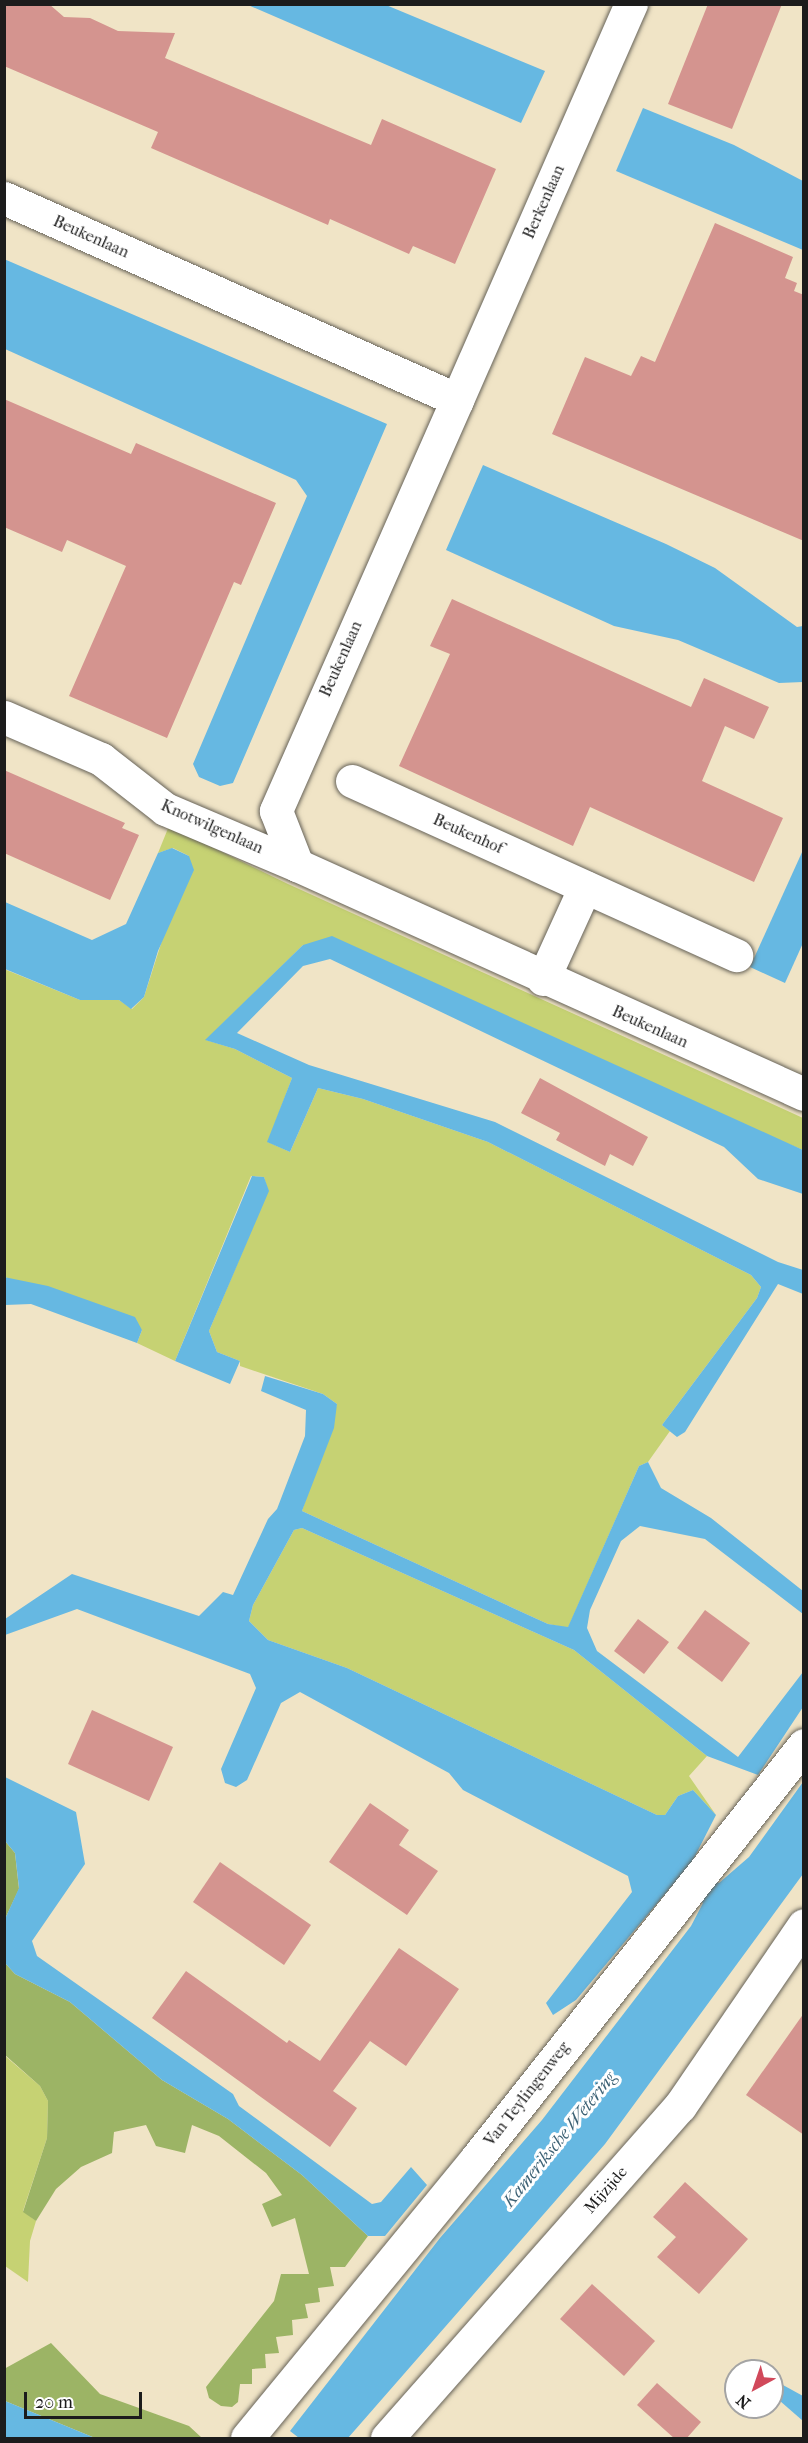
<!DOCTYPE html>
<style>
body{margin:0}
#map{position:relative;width:808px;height:2443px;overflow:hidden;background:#f0e4c6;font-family:"IM FELL French Canon",serif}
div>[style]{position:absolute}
.green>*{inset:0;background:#c6d273}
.forest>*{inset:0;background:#9cb465}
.water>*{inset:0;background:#66b8e2}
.building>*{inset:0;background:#d4948f}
.roads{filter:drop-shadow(0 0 2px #666258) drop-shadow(0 0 2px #666258)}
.minor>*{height:33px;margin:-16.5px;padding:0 16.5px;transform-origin:16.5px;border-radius:16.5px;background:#fff}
span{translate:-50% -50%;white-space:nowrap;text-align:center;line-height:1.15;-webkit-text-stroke:6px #fff;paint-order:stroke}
.street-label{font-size:16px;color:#1c1c1c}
.water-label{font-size:18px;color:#3d6275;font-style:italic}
.frame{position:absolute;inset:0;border:6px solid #1c1c1c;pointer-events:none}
.north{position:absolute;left:724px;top:2359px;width:60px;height:60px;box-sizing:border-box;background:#fff;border:2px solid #a4a4a4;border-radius:50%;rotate:220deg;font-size:16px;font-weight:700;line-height:24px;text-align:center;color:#1c1c1c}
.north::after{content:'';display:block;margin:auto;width:21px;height:27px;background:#d1495b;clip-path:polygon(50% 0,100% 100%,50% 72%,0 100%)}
.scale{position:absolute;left:24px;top:2392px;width:118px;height:27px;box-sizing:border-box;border:3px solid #1c1c1c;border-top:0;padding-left:8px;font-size:18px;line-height:21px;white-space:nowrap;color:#1c1c1c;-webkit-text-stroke:4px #fff;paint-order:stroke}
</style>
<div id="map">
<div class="green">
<i style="clip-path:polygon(169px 826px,288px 884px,803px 1118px,803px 1150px,303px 945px,206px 1040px,235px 1049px,292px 1078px,268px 1142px,290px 1152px,318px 1088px,363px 1099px,488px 1142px,751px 1275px,761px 1287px,757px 1298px,662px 1425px,670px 1431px,648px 1462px,639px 1466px,568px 1628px,548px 1624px,302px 1511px,337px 1404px,323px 1394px,240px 1366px,240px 1361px,217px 1352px,209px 1331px,268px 1191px,264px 1177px,251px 1176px,175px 1361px,137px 1343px,142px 1330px,5px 1277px,4px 969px,80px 1000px,119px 1000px,132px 1009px,144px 997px,189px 856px,173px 848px,158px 853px)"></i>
<i style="clip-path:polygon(302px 1528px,574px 1650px,707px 1756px,689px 1776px,716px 1815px,693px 1790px,678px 1796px,665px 1815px,657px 1815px,347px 1668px,268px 1640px,249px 1621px,253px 1605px,294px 1530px)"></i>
<i style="clip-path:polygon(4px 2055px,40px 2086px,48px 2101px,47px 2138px,23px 2211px,36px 2221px,30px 2241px,28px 2282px,5px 2266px)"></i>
</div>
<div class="forest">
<i style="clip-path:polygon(5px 1841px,15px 1853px,19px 1889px,5px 1919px)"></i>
<i style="clip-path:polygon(5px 1963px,15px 1974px,70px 2002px,162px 2080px,228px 2119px,302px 2175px,368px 2236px,345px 2267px,330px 2267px,334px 2286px,318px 2288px,320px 2302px,305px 2304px,308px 2318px,292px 2320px,293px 2335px,276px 2337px,279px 2353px,265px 2354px,266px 2368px,252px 2369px,252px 2384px,240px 2384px,238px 2402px,232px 2407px,221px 2406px,209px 2398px,206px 2387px,274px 2301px,281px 2274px,309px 2274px,295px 2218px,272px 2227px,262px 2204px,282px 2195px,266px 2173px,219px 2136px,192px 2125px,185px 2153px,156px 2146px,146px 2125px,114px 2132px,112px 2153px,81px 2167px,56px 2189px,36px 2221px,23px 2212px,47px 2138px,48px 2101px,40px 2086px,5px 2055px)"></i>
<i style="clip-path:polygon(51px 2343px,100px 2394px,189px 2426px,202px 2438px,95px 2438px,5px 2401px,4px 2369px)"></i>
</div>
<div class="water">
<i style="clip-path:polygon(248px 5px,386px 5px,545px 71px,521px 123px)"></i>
<i style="clip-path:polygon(643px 108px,734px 145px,803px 181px,803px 250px,616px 171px)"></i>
<i style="clip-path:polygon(4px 259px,387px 424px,233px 783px,220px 786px,199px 777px,193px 764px,307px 496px,296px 480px,5px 349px)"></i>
<i style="clip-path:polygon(483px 465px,666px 544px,715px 568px,797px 627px,803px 626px,803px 682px,779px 683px,678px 640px,614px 626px,446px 550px)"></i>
<i style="clip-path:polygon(172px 848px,189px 856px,194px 870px,158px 951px,144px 997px,131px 1009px,119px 1000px,80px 1000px,5px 969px,5px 902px,92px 940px,126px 924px,158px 853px)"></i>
<i style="clip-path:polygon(803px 850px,803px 943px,785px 983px,750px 967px)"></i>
<i style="clip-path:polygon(332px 936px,803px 1150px,803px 1194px,758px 1179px,724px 1147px,330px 959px,303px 966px,237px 1033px,309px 1065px,495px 1122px,778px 1262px,803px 1270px,803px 1294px,778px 1284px,685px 1432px,677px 1437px,662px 1425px,757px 1298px,761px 1287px,751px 1275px,488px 1142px,363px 1099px,318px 1088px,290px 1152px,267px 1142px,292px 1078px,235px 1049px,205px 1040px,303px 945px)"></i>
<i style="clip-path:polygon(252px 1176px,264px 1177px,269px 1191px,209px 1331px,217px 1352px,240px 1361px,230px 1384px,175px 1361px)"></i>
<i style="clip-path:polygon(4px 1277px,48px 1286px,135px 1317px,142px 1330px,137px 1343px,31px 1304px,5px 1305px)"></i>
<i style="clip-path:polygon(265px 1376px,323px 1394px,337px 1404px,334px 1428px,302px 1511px,548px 1624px,568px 1627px,639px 1466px,648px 1462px,661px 1488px,711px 1518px,803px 1591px,803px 1614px,705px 1539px,640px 1526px,621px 1541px,590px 1610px,587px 1628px,597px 1651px,738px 1757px,803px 1672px,803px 1707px,758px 1775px,707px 1756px,574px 1650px,302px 1528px,294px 1530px,253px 1605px,249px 1621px,268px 1640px,347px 1668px,657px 1815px,665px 1815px,678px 1796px,693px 1790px,716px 1815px,692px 1862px,676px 1881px,576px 2000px,553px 2015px,546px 2003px,632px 1892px,628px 1876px,463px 1790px,449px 1773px,300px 1692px,281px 1703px,247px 1780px,236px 1787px,225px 1783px,221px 1769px,256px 1688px,250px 1674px,77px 1609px,5px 1635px,5px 1619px,72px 1574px,199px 1616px,223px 1592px,233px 1595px,268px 1519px,277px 1509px,305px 1436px,306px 1410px,261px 1391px)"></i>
<i style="clip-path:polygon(5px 1777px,76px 1812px,85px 1864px,32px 1941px,37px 1956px,233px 2094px,239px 2106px,372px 2204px,381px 2202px,411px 2167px,427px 2185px,385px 2236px,368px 2236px,302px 2175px,228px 2119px,162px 2080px,70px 2002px,15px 1974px,5px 1963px,5px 1919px,19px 1888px,15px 1853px,5px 1841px)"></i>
<i style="clip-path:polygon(803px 1782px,803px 1874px,605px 2144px,348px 2438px,299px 2438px,290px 2431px,440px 2238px,542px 2120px,691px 1926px,703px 1903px,699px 1900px,715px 1881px,719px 1883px,749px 1857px)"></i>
<i style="clip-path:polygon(772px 2379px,803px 2396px,803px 2421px,772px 2394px)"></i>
<i style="clip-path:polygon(5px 2401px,95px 2438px,5px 2438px)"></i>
</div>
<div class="building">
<i style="clip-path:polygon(4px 4px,49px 4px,64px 17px,90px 18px,118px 31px,175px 33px,165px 58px,269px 102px,371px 145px,382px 119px,496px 169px,455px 264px,413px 246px,409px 254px,330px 219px,328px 225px,151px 148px,158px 132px,4px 66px)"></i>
<i style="clip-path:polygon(708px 4px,782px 4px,732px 129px,668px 104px)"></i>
<i style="clip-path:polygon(715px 223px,793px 257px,785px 278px,797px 283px,794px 291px,804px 295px,804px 541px,552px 434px,585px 357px,631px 376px,641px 356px,655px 362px)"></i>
<i style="clip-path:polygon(4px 399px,131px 454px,136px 443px,276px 503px,241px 585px,234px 582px,167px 738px,69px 696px,126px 566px,67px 540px,62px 552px,4px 527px)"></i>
<i style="clip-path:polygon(452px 599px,691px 707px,704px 678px,769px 707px,754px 739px,725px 726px,702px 781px,783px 818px,754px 882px,590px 807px,573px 846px,399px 766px,450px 654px,430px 646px)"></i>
<i style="clip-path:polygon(4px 770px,125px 823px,122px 828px,139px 835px,110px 900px,4px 853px)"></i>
<i style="clip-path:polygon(540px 1078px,648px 1137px,633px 1166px,610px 1154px,605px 1166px,556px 1140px,560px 1133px,521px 1113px)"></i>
<i style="clip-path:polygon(705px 1610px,750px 1643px,722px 1682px,677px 1648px)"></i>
<i style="clip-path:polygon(638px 1619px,669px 1642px,644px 1674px,614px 1651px)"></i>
<i style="clip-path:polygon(92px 1710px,173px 1747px,149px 1801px,68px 1764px)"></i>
<i style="clip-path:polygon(370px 1803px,409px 1830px,399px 1845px,438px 1871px,407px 1915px,329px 1862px)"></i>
<i style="clip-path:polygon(220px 1862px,311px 1925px,284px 1965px,193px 1902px)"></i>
<i style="clip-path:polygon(399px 1948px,459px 1989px,406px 2066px,370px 2041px,333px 2091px,357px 2108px,330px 2147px,152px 2018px,186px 1971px,287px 2043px,289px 2040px,320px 2061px)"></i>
<i style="clip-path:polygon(804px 2013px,804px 2135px,746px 2095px)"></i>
<i style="clip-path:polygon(685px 2182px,748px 2239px,699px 2294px,657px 2257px,676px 2237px,653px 2217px)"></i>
<i style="clip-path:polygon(592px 2284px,655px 2341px,624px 2376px,560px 2319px)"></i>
<i style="clip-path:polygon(657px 2383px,701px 2422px,686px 2439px,675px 2439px,637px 2405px)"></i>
</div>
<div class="roads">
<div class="minor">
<i style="left:4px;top:198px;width:496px;rotate:24deg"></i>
<i style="left:457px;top:400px;width:449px;rotate:113.8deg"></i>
<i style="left:276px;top:811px;width:58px;rotate:68.7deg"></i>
<i style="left:297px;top:865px;width:556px;rotate:24.31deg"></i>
<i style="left:457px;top:400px;width:433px;rotate:-66.3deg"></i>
<i style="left:4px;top:717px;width:106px;rotate:23.4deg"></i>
<i style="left:101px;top:759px;width:81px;rotate:38deg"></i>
<i style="left:165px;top:809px;width:143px;rotate:23deg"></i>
<i style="left:352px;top:781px;width:422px;rotate:24.4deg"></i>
<i style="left:543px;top:979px;width:101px;rotate:-65.5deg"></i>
<i style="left:247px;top:2438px;width:361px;rotate:-50.6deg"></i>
<i style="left:476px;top:2159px;width:528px;rotate:-51.61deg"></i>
<i style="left:387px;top:2438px;width:443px;rotate:-48.6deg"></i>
<i style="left:680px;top:2106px;width:219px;rotate:-55.6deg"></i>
</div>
</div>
<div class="street-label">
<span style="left:544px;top:202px;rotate:-66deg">Berkenlaan</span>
<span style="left:91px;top:237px;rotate:24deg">Beukenlaan</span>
<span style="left:341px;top:659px;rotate:-66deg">Beukenlaan</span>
<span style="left:212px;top:827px;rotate:24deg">Knotwilgenlaan</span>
<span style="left:468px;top:834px;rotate:24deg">Beukenhof</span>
<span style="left:650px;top:1027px;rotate:24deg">Beukenlaan</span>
<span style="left:527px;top:2094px;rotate:-52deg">Van Teylingenweg</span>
<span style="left:606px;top:2190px;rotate:-49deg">Mijzijde</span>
</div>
<div class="water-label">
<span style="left:560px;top:2140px;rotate:-51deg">Kameriksche Wetering</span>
</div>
<div class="frame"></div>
<div class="north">N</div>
<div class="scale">20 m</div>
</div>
